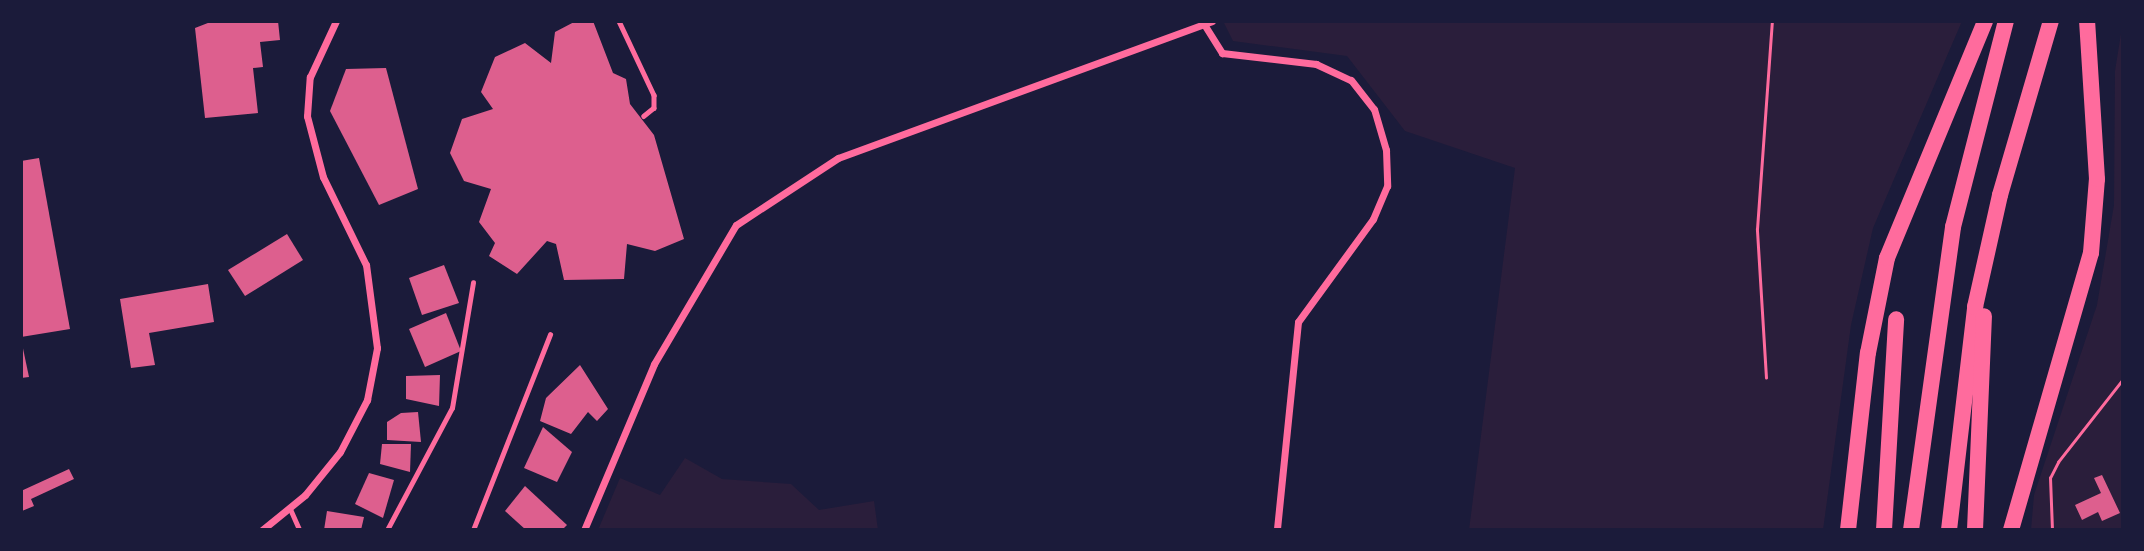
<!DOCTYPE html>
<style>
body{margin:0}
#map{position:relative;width:2144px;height:551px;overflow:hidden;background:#1b1b3a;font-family:"Playfair Display",serif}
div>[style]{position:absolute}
.green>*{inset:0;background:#2a1e3b}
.building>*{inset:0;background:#dd5f8e}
.path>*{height:2.5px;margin:-1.25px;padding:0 1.25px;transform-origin:1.25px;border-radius:1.25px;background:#ff6b9d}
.service>*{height:4.5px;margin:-2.25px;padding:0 2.25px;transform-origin:2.25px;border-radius:2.25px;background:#ff6b9d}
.minor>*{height:7px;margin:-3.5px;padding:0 3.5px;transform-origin:3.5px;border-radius:3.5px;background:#ff6b9d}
.motorway>*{height:16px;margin:-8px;padding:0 8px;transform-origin:8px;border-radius:8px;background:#ff6b9d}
span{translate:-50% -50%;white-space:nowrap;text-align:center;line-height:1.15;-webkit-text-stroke:6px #1b1b3a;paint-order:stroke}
.frame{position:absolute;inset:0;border:23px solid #1b1b3a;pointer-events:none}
</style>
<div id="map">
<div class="green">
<i style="clip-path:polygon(1962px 21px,1873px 228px,1851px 325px,1823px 530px,1469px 530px,1515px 168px,1405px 131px,1347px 56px,1233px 41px,1224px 23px)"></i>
<i style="clip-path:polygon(2123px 21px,2123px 530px,2031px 530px,2034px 495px,2097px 305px,2114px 205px,2115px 71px)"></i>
<i style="clip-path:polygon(685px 458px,722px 479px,791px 484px,819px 510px,874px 501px,878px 530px,598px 530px,620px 478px,660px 495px)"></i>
</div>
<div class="building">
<i style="clip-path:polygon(213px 21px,278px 21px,280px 40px,260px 42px,263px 67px,253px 68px,258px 113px,205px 118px,195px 28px)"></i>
<i style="clip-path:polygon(576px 21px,593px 21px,613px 73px,626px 79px,630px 104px,654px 135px,684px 239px,655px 251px,627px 244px,624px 279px,564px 280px,556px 244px,547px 241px,517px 274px,489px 256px,495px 243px,479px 222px,491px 189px,464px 181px,450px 153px,462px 119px,493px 109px,481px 92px,495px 57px,525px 43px,551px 63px,555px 32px)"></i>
<i style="clip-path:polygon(386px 68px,418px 189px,379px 205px,330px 111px,346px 69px)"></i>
<i style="clip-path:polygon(39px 158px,70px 329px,21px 337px,21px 161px)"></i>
<i style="clip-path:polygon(287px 234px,303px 260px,245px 296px,228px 270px)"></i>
<i style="clip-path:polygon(444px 265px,459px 303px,422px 315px,409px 278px)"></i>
<i style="clip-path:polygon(208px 284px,214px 322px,149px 333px,155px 365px,131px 368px,120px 299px)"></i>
<i style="clip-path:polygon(446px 313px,461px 351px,425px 367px,409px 329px)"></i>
<i style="clip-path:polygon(21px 339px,29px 377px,21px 378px)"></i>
<i style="clip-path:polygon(580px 365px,608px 409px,597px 421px,588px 412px,571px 434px,540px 421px,546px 398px)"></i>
<i style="clip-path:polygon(440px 375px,439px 406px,406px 399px,406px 376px)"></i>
<i style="clip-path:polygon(418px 412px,421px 442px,387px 440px,387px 422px,401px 413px)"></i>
<i style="clip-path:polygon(543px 427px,572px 452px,557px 482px,524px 468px)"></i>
<i style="clip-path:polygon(382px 444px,411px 444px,410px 472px,380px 464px)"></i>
<i style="clip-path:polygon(69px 469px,74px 479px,31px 499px,34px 506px,22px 511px,21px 491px)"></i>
<i style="clip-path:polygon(369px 473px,394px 480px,383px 518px,355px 504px)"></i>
<i style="clip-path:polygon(2102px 475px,2120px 513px,2102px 521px,2098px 512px,2082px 520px,2075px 505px,2101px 493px,2094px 478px)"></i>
<i style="clip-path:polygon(525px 486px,567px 525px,562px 530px,526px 530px,505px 511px)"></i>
<i style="clip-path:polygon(327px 511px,364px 517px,361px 530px,324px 530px)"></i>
</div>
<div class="path">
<i style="left:1766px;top:378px;width:149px;rotate:-93.5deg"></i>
<i style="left:1757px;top:229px;width:209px;rotate:-85.9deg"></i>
<i style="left:2052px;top:530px;width:52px;rotate:-92.2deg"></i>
<i style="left:2050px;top:478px;width:18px;rotate:-63deg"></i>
<i style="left:2058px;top:462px;width:105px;rotate:-51.9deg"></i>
</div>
<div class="service">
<i style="left:619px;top:21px;width:82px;rotate:64.7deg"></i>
<i style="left:654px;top:95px;width:13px;rotate:90deg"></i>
<i style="left:654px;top:108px;width:13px;rotate:141deg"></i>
<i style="left:290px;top:508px;width:24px;rotate:66deg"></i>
<i style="left:387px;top:530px;width:138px;rotate:-62deg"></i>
<i style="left:452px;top:408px;width:127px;rotate:-80.5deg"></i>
<i style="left:473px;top:530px;width:210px;rotate:-68.5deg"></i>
</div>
<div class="minor">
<i style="left:1202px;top:21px;width:38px;rotate:58deg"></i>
<i style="left:1222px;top:53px;width:95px;rotate:6.7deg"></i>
<i style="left:1316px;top:64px;width:38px;rotate:25deg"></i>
<i style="left:1351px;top:80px;width:37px;rotate:52deg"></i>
<i style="left:1374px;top:109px;width:43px;rotate:73.7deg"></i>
<i style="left:1386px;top:150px;width:36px;rotate:88deg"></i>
<i style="left:1387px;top:186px;width:36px;rotate:113deg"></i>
<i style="left:1373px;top:219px;width:127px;rotate:126.1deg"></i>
<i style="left:1298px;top:322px;width:209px;rotate:95.8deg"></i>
<i style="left:262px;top:530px;width:55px;rotate:-39.1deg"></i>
<i style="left:305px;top:495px;width:55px;rotate:-50.9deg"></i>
<i style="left:340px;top:452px;width:59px;rotate:-62.6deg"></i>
<i style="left:367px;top:400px;width:53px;rotate:-79.1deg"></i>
<i style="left:377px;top:348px;width:84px;rotate:-97.5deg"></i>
<i style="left:366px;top:265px;width:98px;rotate:-116deg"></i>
<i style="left:323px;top:177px;width:63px;rotate:-104.7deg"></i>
<i style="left:307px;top:116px;width:39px;rotate:-86deg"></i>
<i style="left:310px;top:77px;width:62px;rotate:-65.1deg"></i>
<i style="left:584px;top:530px;width:180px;rotate:-67.1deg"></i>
<i style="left:654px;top:364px;width:161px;rotate:-59.5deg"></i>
<i style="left:736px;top:225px;width:122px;rotate:-33.3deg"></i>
<i style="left:838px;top:158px;width:398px;rotate:-20.1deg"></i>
</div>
<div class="motorway">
<i style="left:1848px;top:530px;width:178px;rotate:-83.6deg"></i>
<i style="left:1868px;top:353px;width:97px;rotate:-78.7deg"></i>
<i style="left:1887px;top:258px;width:256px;rotate:-67.5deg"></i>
<i style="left:1884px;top:530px;width:211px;rotate:-86.7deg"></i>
<i style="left:1911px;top:530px;width:306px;rotate:-82.1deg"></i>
<i style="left:1953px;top:227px;width:213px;rotate:-75.6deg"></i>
<i style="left:1949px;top:530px;width:225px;rotate:-83.3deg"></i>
<i style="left:1975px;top:307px;width:115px;rotate:-77.4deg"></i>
<i style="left:2000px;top:195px;width:181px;rotate:-73.7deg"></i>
<i style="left:1975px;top:530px;width:214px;rotate:-87.6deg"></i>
<i style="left:2011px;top:530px;width:288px;rotate:-73.9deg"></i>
<i style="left:2091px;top:253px;width:74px;rotate:-85.4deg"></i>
<i style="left:2097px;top:179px;width:158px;rotate:-93.6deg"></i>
</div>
<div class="frame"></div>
</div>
